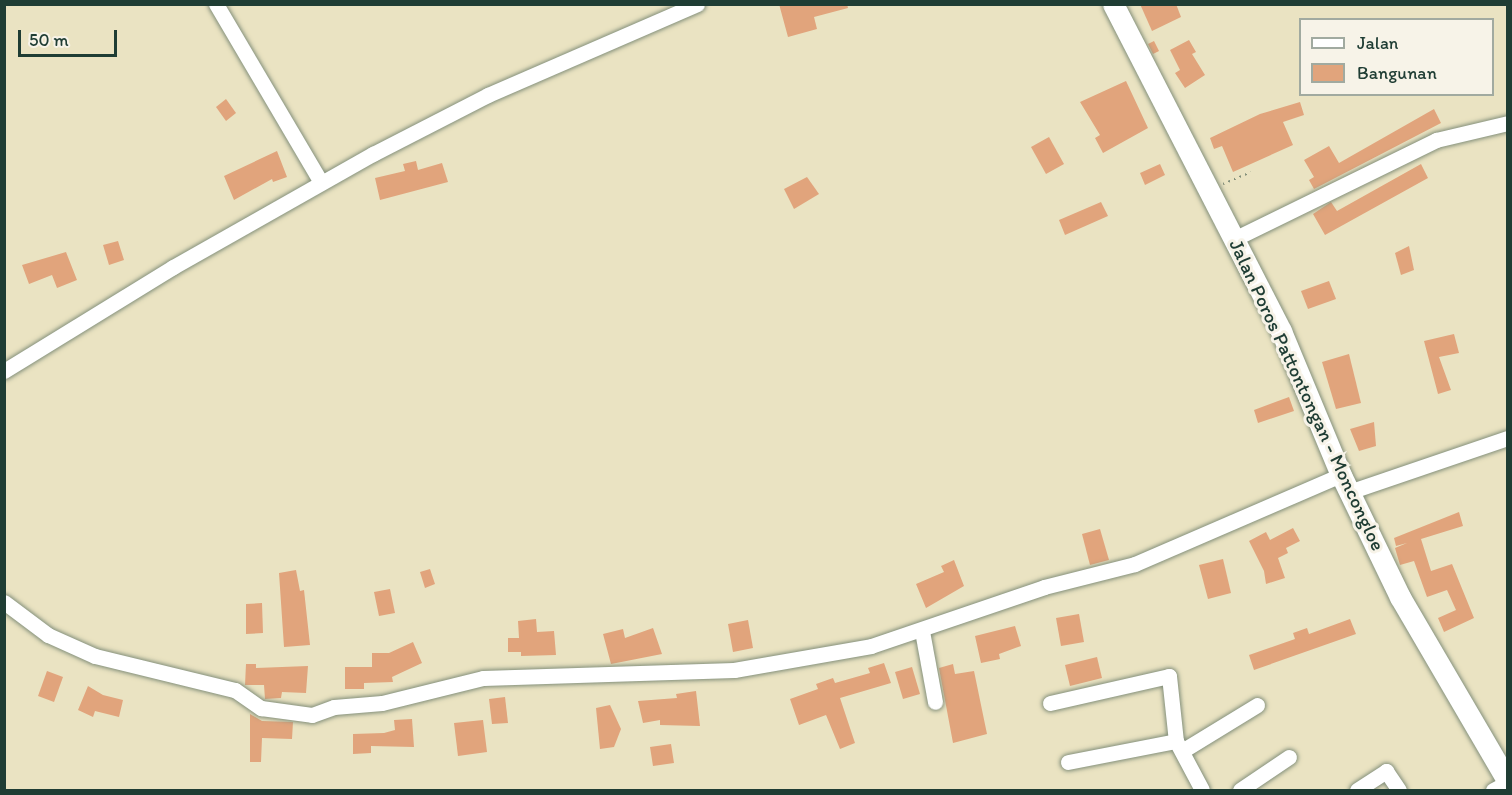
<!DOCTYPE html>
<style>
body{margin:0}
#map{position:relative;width:1512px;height:795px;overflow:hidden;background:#eae3c2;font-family:Itim,sans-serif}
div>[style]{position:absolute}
.building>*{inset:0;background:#e1a47c}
.path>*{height:2px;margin-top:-1px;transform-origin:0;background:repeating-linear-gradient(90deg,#84907b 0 1.5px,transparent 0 6px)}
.roads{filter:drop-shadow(0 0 2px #84907b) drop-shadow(0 0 2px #84907b)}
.street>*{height:15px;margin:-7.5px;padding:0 7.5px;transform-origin:7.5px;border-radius:7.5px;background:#fff}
.secondary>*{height:21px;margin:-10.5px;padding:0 10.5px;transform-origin:10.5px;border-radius:10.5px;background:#fff}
span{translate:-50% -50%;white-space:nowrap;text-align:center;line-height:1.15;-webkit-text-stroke:6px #f7f3e8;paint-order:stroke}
.street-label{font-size:20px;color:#1f3d34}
.frame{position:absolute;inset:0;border:6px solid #1f3d34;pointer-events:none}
.legend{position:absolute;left:1299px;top:18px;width:195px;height:78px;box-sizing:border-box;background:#f7f3e8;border:2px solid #a1aaa0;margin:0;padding:8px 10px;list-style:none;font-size:18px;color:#1f3d34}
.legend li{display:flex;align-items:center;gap:12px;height:30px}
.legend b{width:30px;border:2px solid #a1aaa0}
.scale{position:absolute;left:18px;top:30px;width:99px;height:27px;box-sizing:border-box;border:3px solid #1f3d34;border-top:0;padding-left:8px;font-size:18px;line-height:21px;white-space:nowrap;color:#1f3d34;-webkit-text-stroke:4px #f7f3e8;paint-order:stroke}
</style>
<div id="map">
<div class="building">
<i style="clip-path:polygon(779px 4px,847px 4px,848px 8px,814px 17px,817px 29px,788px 37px)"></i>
<i style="clip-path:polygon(1140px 4px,1176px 4px,1181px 17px,1152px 31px)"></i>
<i style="clip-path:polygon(1189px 40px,1196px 52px,1192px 54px,1205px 75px,1185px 88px,1175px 73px,1180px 70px,1170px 50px)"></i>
<i style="clip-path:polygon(1154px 41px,1159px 51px,1153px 54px,1148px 44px)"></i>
<i style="clip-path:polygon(1126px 81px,1148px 128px,1103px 153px,1095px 138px,1100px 135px,1080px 102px)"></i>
<i style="clip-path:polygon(226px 99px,236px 113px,226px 121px,216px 107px)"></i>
<i style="clip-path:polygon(1300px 102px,1304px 115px,1283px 122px,1293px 145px,1233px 172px,1222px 146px,1214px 149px,1210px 138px,1260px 114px)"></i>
<i style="clip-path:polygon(1434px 109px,1441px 123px,1314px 189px,1309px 180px,1314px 177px,1304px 160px,1329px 146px,1339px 163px)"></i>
<i style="clip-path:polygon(1049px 137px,1064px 164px,1046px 174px,1031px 147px)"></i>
<i style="clip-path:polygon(277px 151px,287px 177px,273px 182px,272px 179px,234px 200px,224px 176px)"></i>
<i style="clip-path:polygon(416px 161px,418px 170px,442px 163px,448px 182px,380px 200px,375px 178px,405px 171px,403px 164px)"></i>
<i style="clip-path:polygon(1160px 164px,1165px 175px,1145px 185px,1140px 173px)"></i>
<i style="clip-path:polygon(1421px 164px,1428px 178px,1325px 235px,1313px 214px,1331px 202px,1337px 211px)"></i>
<i style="clip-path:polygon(807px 177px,819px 194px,794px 209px,784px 189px)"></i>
<i style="clip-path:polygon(1101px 202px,1108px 216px,1065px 235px,1059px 220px)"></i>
<i style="clip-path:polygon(118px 241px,124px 260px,109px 265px,103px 245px)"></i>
<i style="clip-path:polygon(1409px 246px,1414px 270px,1401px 275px,1395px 253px)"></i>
<i style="clip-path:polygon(66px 252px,77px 280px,57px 288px,52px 275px,29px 284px,22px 265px)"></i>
<i style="clip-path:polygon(1329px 281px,1336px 299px,1308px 309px,1301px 291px)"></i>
<i style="clip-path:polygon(1454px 334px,1459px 353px,1439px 357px,1451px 390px,1438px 394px,1424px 341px)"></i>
<i style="clip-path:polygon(1349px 354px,1361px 403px,1336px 409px,1322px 362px)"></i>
<i style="clip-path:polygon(1289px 397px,1294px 411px,1258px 423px,1254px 410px)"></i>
<i style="clip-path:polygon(1374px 422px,1376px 446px,1359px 451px,1350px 429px)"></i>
<i style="clip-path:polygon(1459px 512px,1463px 526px,1421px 539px,1431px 571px,1452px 564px,1474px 618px,1444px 632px,1438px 618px,1456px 610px,1447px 590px,1427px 597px,1414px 561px,1400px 565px,1395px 548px,1407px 543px,1396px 546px,1394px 538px)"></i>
<i style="clip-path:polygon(1293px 528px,1300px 541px,1286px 548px,1288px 553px,1278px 558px,1285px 578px,1266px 584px,1264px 571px,1249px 541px,1266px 532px,1270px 540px)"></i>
<i style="clip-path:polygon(1100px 529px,1109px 560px,1090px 565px,1082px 534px)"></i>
<i style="clip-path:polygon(1223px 559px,1231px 593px,1208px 599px,1199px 565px)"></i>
<i style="clip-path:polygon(954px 560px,964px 586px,926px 608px,916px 584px,944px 572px,941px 566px)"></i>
<i style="clip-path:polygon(430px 569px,435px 584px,425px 588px,420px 572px)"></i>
<i style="clip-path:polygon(296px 570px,300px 591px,304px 590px,310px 645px,284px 647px,279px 573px)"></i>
<i style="clip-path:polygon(390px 589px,395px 613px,379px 616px,374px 592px)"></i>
<i style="clip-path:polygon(262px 603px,263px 633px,246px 634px,246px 604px)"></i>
<i style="clip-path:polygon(1079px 614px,1084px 642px,1061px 646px,1056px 618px)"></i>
<i style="clip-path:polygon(536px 619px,537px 632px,554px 631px,556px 655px,521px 656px,521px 652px,508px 652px,508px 638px,519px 638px,518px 621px)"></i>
<i style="clip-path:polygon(1350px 619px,1356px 634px,1254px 670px,1249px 655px,1295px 639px,1293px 633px,1307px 628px,1309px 634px)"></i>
<i style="clip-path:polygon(748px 620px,753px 648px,733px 652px,728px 624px)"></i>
<i style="clip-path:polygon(1015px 626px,1021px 646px,999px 654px,1000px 659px,981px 663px,975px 636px)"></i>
<i style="clip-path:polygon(653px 628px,662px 654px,611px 664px,603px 634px,623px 629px,625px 638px)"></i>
<i style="clip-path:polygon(413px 642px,422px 663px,392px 677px,393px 682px,364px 683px,364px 689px,345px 689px,345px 667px,372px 667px,372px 653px,389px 653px)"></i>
<i style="clip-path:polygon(1097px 657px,1102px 678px,1070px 686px,1065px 665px)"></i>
<i style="clip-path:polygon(884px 663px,891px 683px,840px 698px,855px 743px,840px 749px,826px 715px,799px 725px,790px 699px,818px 689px,816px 684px,833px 678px,835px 683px,870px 673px,868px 668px)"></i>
<i style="clip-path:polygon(246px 664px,256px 664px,256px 668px,308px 666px,306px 693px,282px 692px,281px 698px,265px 699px,264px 685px,245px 685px)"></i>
<i style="clip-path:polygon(953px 664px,955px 674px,974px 671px,987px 734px,953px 743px,939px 668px)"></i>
<i style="clip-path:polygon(912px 667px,920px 694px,903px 699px,895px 672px)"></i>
<i style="clip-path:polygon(47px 671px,63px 677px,54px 702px,38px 696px)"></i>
<i style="clip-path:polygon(88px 686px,103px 695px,123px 700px,119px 717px,95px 711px,93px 717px,78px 710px)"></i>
<i style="clip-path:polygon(696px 691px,700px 726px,660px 725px,660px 720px,643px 723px,638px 701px,677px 698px,676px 694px)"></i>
<i style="clip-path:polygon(505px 697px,508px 723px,492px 724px,489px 699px)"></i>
<i style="clip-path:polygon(610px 705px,621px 729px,614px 747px,600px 749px,596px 708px)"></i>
<i style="clip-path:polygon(250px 714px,262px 721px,293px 722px,292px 739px,262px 738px,261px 762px,250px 762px)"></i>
<i style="clip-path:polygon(412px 719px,414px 747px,371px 746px,371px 753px,353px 754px,353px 734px,384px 733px,395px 730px,394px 720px)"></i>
<i style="clip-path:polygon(483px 720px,487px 752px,458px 756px,454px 723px)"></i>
<i style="clip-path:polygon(671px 744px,674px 763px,653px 766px,650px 747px)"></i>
</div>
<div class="path">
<i style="left:1223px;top:184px;width:30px;rotate:-23deg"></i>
</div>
<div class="roads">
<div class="street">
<i style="left:216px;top:4px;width:207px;rotate:59.5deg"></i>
<i style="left:1236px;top:238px;width:223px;rotate:-26.1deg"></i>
<i style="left:1436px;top:140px;width:74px;rotate:-13.3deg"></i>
<i style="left:4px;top:371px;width:198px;rotate:-31.6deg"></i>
<i style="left:173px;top:267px;width:230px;rotate:-29.5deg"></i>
<i style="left:373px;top:154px;width:129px;rotate:-27.2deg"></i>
<i style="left:488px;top:95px;width:228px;rotate:-23.5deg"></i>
<i style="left:1349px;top:492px;width:168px;rotate:-18.8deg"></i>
<i style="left:4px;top:602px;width:55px;rotate:36.9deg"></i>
<i style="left:48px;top:635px;width:51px;rotate:24.1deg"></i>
<i style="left:95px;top:656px;width:144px;rotate:13.7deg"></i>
<i style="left:235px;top:690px;width:32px;rotate:35deg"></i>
<i style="left:261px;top:708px;width:51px;rotate:7.8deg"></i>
<i style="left:312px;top:715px;width:23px;rotate:-20deg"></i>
<i style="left:334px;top:707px;width:48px;rotate:-4.8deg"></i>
<i style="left:382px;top:703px;width:104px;rotate:-13.9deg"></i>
<i style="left:483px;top:678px;width:251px;rotate:-1.8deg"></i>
<i style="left:734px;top:670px;width:139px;rotate:-9.9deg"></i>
<i style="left:871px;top:646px;width:183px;rotate:-18.8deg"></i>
<i style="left:1044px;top:587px;width:94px;rotate:-14.2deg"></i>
<i style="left:1135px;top:564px;width:224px;rotate:-23.4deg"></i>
<i style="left:922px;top:631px;width:72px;rotate:79.6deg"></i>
<i style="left:1050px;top:703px;width:122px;rotate:-12.8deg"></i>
<i style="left:1169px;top:676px;width:65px;rotate:83.9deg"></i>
<i style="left:1182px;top:751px;width:88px;rotate:-31.5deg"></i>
<i style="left:1068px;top:762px;width:110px;rotate:-11deg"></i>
<i style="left:1176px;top:741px;width:55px;rotate:62deg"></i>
<i style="left:1240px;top:790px;width:59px;rotate:-34deg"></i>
<i style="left:1357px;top:790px;width:35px;rotate:-33deg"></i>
<i style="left:1386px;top:771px;width:23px;rotate:56deg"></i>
<i style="left:1493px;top:790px;width:17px;rotate:-28deg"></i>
</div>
<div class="secondary">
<i style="left:1113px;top:4px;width:368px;rotate:62.8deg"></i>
<i style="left:1281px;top:331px;width:156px;rotate:67.4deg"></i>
<i style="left:1341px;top:475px;width:136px;rotate:64.2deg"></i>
<i style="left:1400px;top:597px;width:214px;rotate:59.7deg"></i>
</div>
</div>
<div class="street-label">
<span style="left:1307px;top:395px;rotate:65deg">Jalan Poros Pattontongan - Moncongloe</span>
</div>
<div class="frame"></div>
<ul class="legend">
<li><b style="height:8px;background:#fff"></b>Jalan</li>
<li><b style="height:16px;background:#e1a47c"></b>Bangunan</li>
</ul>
<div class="scale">50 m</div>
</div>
